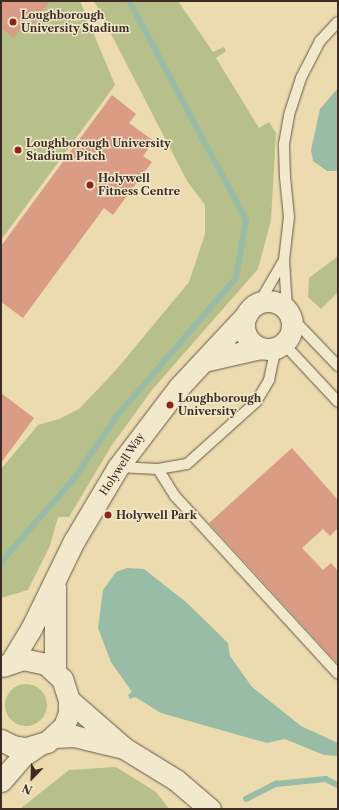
<!DOCTYPE html>
<style>
body{margin:0}
#map{position:relative;width:339px;height:810px;overflow:hidden;background:#ebdbaf;font-family:"Libre Caslon Text",serif}
div>[style]{position:absolute}
.green>*{inset:0;background:#b7c08b}
.round{border-radius:50%}
.water>*{inset:0;background:#99bca7}
.stream>*{height:5.5px;margin:-2.75px;padding:0 2.75px;transform-origin:2.75px;border-radius:2.75px;background:#99bca7}
.building>*{inset:0;background:#db9c86}
.roads{filter:drop-shadow(0 0 1px #685846) drop-shadow(0 0 1px #685846)}
.service>*{height:10px;margin:-5px;padding:0 5px;transform-origin:5px;border-radius:5px;background:#f2e8cb}
.minor>*{height:21px;margin:-10.5px;padding:0 10.5px;transform-origin:10.5px;border-radius:10.5px;background:#f2e8cb}
.minor>.ring{margin:-10.5px;padding:0;box-sizing:content-box;background:none;border:21px solid #f2e8cb;border-radius:50%}
.dots>*{width:11px;height:11px;translate:-50% -50%;box-sizing:border-box;border:2px solid #f2e8cb;border-radius:50%}
span{translate:-50% -50%;white-space:nowrap;text-align:center;line-height:1.15;-webkit-text-stroke:3px #f2e8cb;paint-order:stroke}
.poi-label{font-size:11px;color:#3c2c23;font-weight:700}
.left{translate:0 -50%;text-align:left}
.street-label{font-size:11px;color:#3c2c23}
.frame{position:absolute;inset:0;border:2px solid #3c2c23;pointer-events:none}
.north{position:absolute;left:12px;top:758px;width:40px;height:40px;-webkit-text-stroke:3px #f2e8cb;paint-order:stroke;rotate:203deg;font-size:11px;font-weight:700;line-height:16px;text-align:center;color:#3c2c23}
.north::after{content:'';display:block;margin:auto;width:14px;height:18px;background:#3c2c23;clip-path:polygon(50% 0,100% 100%,50% 72%,0 100%)}
</style>
<div id="map">
<div class="green">
<i style="clip-path:polygon(1px 1px,80px 1px,115px 85px,1px 240px)"></i>
<i style="clip-path:polygon(94px 1px,178px 1px,213px 52px,224px 47px,226px 51px,216px 58px,259px 128px,269px 122px,276px 133px,271px 220px,258px 269px,152px 390px,112px 445px,69px 517px,58px 517px,50px 546px,28px 590px,1px 598px,1px 469px,38px 425px,59px 419px,79px 409px,116px 370px,189px 282px,205px 234px,205px 205px,187px 181px)"></i>
<i style="clip-path:polygon(338px 256px,338px 292px,321px 309px,308px 297px,309px 278px)"></i>
<i class="round" style="left:5px;top:684px;width:42px;height:42px"></i>
<i style="clip-path:polygon(116px 767px,156px 792px,169px 809px,20px 809px,69px 770px)"></i>
</div>
<div class="water">
<i style="clip-path:polygon(338px 88px,338px 171px,327px 171px,313px 161px,311px 150px,320px 109px)"></i>
<i style="clip-path:polygon(127px 568px,144px 569px,186px 602px,228px 643px,230px 656px,252px 687px,301px 726px,338px 743px,338px 756px,324px 755px,285px 739px,267px 743px,161px 713px,135px 697px,130px 699px,128px 695px,132px 692px,111px 662px,98px 628px,103px 590px,116px 572px)"></i>
</div>
<div class="stream">
<i style="left:1px;top:562px;width:111px;rotate:-48.7deg"></i>
<i style="left:74px;top:479px;width:76px;rotate:-55.7deg"></i>
<i style="left:117px;top:416px;width:182px;rotate:-49.2deg"></i>
<i style="left:236px;top:278px;width:59px;rotate:-80.2deg"></i>
<i style="left:246px;top:220px;width:248px;rotate:-118.1deg"></i>
<i style="left:246px;top:799px;width:34px;rotate:-27deg"></i>
<i style="left:276px;top:784px;width:50px;rotate:-5.7deg"></i>
<i style="left:326px;top:779px;width:13px;rotate:27deg"></i>
</div>
<div class="building">
<i style="clip-path:polygon(1px 1px,50px 1px,33px 24px,27px 19px,14px 38px,1px 28px)"></i>
<i style="clip-path:polygon(112px 95px,136px 114px,129px 123px,154px 141px,143px 156px,152px 162px,113px 215px,104px 208px,23px 318px,1px 302px,1px 246px)"></i>
<i style="clip-path:polygon(1px 393px,34px 418px,1px 463px)"></i>
<i style="clip-path:polygon(292px 448px,338px 500px,338px 528px,330px 536px,323px 529px,302px 548px,323px 570px,331px 563px,338px 571px,338px 664px,209px 523px)"></i>
</div>
<div class="roads">
<div class="service">
<i style="left:259px;top:303px;width:50px;rotate:-59.8deg"></i>
<i style="left:287px;top:310px;width:50px;rotate:-93.4deg"></i>
<i style="left:284px;top:260px;width:43px;rotate:-83.4deg"></i>
<i style="left:289px;top:217px;width:40px;rotate:-95.7deg"></i>
<i style="left:285px;top:177px;width:33px;rotate:-92deg"></i>
<i style="left:284px;top:144px;width:29px;rotate:-80deg"></i>
<i style="left:289px;top:115px;width:39px;rotate:-72deg"></i>
<i style="left:301px;top:78px;width:42px;rotate:-62.8deg"></i>
<i style="left:320px;top:41px;width:26px;rotate:-47deg"></i>
<i style="left:291px;top:317px;width:68px;rotate:46.2deg"></i>
<i style="left:284px;top:344px;width:79px;rotate:47deg"></i>
<i style="left:118px;top:467px;width:40px;rotate:2.9deg"></i>
<i style="left:158px;top:469px;width:29px;rotate:-10deg"></i>
<i style="left:187px;top:464px;width:93px;rotate:-41.9deg"></i>
<i style="left:256px;top:402px;width:26px;rotate:-59deg"></i>
<i style="left:269px;top:380px;width:33px;rotate:-78deg"></i>
<i style="left:158px;top:469px;width:32px;rotate:58deg"></i>
<i style="left:175px;top:496px;width:241px;rotate:47.5deg"></i>
</div>
<div class="minor">
<i class="ring" style="left:244px;top:301px;width:27px;height:27px"></i>
<i style="left:208px;top:360px;width:54px;rotate:-12.8deg"></i>
<i style="left:55px;top:586px;width:85px;rotate:90deg"></i>
<i style="left:11px;top:662px;width:39px;rotate:-59deg"></i>
<i style="left:31px;top:629px;width:98px;rotate:-64deg"></i>
<i style="left:74px;top:541px;width:86px;rotate:-59.3deg"></i>
<i style="left:118px;top:467px;width:101px;rotate:-52.7deg"></i>
<i style="left:179px;top:387px;width:100px;rotate:-47deg"></i>
<i style="left:69px;top:700px;width:73px;rotate:41.1deg"></i>
<i style="left:124px;top:748px;width:61px;rotate:31.6deg"></i>
<i style="left:176px;top:780px;width:45px;rotate:40.5deg"></i>
<i style="left:55px;top:737px;width:19px;rotate:-3deg"></i>
<i style="left:74px;top:736px;width:46px;rotate:13.7deg"></i>
<i style="left:1px;top:740px;width:13px;rotate:27deg"></i>
<i style="left:13px;top:746px;width:13px;rotate:9deg"></i>
<i style="left:26px;top:748px;width:22px;rotate:-16deg"></i>
<i style="left:47px;top:742px;width:23px;rotate:-43deg"></i>
<i style="left:64px;top:726px;width:14px;rotate:-69deg"></i>
<i style="left:69px;top:713px;width:13px;rotate:-90deg"></i>
<i style="left:69px;top:700px;width:22px;rotate:-108deg"></i>
<i style="left:62px;top:679px;width:22px;rotate:-137deg"></i>
<i style="left:46px;top:664px;width:24px;rotate:-168deg"></i>
<i style="left:23px;top:659px;width:21px;rotate:161deg"></i>
<i style="left:1px;top:781px;width:33px;rotate:-49deg"></i>
<i style="left:23px;top:756px;width:19px;rotate:-35deg"></i>
</div>
</div>
<div class="dots">
<i style="left:13px;top:22px;background:#8f2418"></i>
<i style="left:18px;top:150px;background:#8f2418"></i>
<i style="left:90px;top:185px;background:#8f2418"></i>
<i style="left:170px;top:405px;background:#8f2418"></i>
<i style="left:108px;top:515px;background:#8f2418"></i>
</div>
<div class="poi-label">
<span class="left" style="left:21px;top:22px">Loughborough<br>University Stadium</span>
<span class="left" style="left:26px;top:150px">Loughborough University<br>Stadium Pitch</span>
<span class="left" style="left:98px;top:185px">Holywell<br>Fitness Centre</span>
<span class="left" style="left:178px;top:405px">Loughborough<br>University</span>
<span class="left" style="left:116px;top:515px">Holywell Park</span>
</div>
<div class="street-label">
<span style="left:122px;top:464px;rotate:-57deg">Holywell Way</span>
</div>
<div class="frame"></div>
<div class="north">N</div>
</div>
